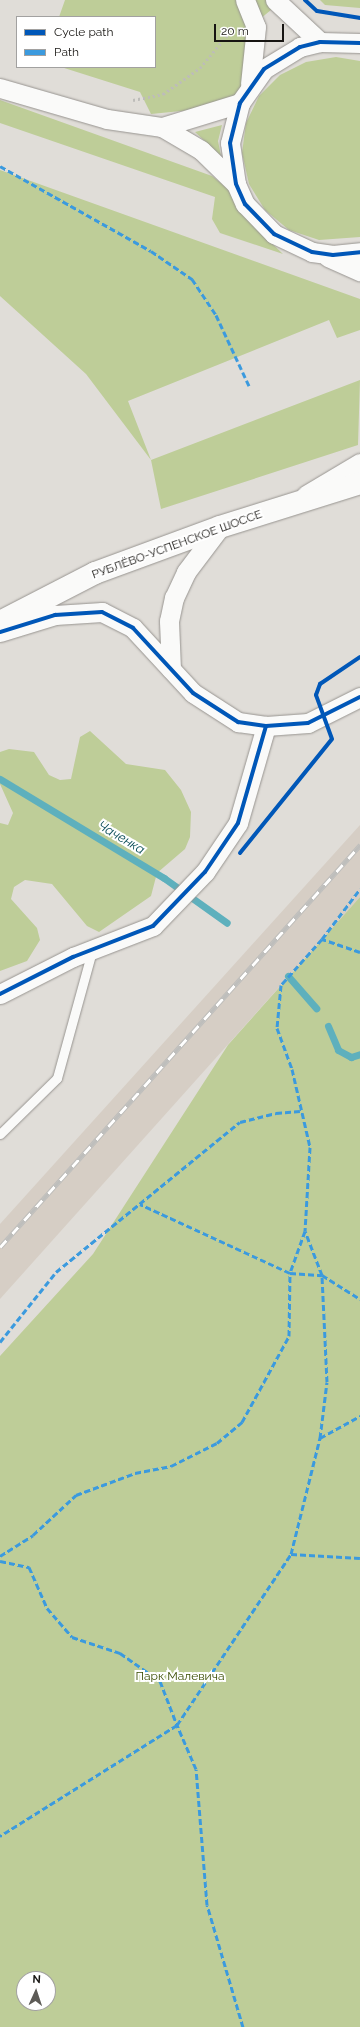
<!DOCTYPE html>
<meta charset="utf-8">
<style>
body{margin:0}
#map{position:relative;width:360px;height:2027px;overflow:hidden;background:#e0ddd8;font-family:Raleway,sans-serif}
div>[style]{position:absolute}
.built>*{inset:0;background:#d6cec5}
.green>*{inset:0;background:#becd98}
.stream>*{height:7px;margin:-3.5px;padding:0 3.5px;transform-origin:3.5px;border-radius:3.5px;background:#5eb0bd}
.path>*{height:2.5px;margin-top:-1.25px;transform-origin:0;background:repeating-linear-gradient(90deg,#bdbcb9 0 2px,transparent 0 5px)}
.roads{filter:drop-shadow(0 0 1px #979490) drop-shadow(0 0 1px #979490)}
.service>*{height:9px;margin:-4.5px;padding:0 4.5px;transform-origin:4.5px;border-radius:4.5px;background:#fafaf9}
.minor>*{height:19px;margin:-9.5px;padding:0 9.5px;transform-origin:9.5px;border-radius:9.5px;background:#fafaf9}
.secondary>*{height:22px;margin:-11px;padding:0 11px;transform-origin:11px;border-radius:11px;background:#fafaf9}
.rail>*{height:4.5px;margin-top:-2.25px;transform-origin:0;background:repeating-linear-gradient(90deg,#fff 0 9px,#bebebc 0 18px);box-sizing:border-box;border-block:1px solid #bebebc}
.quiet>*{height:3px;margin-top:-1.5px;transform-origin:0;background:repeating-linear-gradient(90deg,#3b9ade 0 6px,transparent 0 9px)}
.cycleway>*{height:4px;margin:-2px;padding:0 2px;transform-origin:2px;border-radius:2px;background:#0057b8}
span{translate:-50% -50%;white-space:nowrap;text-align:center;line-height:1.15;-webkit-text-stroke:4px #fff;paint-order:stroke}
.street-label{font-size:12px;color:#171512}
.park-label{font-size:12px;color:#394b00}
.water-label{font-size:13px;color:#094c57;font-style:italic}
.legend{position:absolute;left:16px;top:16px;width:140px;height:52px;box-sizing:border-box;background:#fff;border:1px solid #a2a1a0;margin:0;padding:5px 7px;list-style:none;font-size:12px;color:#171512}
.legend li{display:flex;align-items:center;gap:8px;height:20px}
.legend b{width:20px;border:1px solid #a2a1a0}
.north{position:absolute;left:16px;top:1971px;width:40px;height:40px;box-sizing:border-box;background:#fff;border:1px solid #a2a1a0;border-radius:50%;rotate:3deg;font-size:11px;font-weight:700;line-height:16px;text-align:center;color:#171512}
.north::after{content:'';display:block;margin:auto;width:14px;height:18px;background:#5d5b57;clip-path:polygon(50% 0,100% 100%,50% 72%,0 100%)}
.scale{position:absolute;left:214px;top:24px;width:70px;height:18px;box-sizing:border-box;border:2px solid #171512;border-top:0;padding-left:5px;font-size:12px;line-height:14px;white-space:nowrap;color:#171512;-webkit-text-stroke:3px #fff;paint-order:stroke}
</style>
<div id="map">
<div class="built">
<i style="clip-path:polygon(360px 825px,360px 897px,0 1299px,0 1224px)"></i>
</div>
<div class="green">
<i style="clip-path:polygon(65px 0,283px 0,248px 29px,244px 81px,234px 98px,201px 109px,151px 114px,140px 92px,61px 67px,155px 67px,155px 17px,59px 17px)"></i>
<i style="clip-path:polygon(320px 0,360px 0,360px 8px,325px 5px)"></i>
<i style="clip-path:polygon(336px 57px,360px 61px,360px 237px,319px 240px,289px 230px,265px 210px,249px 184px,242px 153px,246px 123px,259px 96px,280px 75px,306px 62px)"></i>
<i style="clip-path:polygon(0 100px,212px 176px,231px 191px,253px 225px,283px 254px,220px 233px,212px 219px,215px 197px,0 123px)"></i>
<i style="clip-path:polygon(222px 125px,218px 141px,221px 156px,195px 132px)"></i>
<i style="clip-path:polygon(0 170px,360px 299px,360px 330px,337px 338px,329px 320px,128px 401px,151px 460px,360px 380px,358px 445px,161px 509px,151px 460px,86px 374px,0 296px)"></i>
<i style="clip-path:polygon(90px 731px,126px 764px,165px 770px,181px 790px,191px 812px,190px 837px,185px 849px,157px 873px,151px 896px,99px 932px,87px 926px,52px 884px,25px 880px,14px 887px,11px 899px,37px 928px,40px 940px,27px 961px,0 971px,0 823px,8px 825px,13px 813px,0 784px,0 752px,9px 749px,34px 752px,49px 775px,60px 780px,71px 779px,80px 737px)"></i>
<i style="clip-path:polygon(evenodd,360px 897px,360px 2027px,0 2027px,0 1356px,93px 1254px,228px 1045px,360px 897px,24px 1979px,48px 1979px,48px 2003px,24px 2003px,24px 1979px)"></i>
</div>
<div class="stream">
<i style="left:0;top:779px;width:192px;rotate:31.1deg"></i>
<i style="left:164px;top:878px;width:77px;rotate:35.5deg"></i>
<i style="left:288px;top:976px;width:43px;rotate:48.8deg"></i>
<i style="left:328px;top:1026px;width:26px;rotate:67deg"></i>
<i style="left:338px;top:1050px;width:15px;rotate:28deg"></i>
<i style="left:351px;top:1057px;width:9px;rotate:-18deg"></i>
</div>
<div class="path">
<i style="left:319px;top:11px;width:42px;rotate:9.7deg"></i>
<i style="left:133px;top:100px;width:31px;rotate:-11deg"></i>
<i style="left:163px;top:94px;width:45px;rotate:-35.1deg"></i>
<i style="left:200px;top:68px;width:53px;rotate:-50.3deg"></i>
</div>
<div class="roads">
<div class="service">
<i style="left:0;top:1134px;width:80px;rotate:-44.5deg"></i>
<i style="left:57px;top:1078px;width:132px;rotate:-74.6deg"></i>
</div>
<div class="minor">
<i style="left:245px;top:0;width:29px;rotate:68deg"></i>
<i style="left:256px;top:27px;width:57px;rotate:96deg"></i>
<i style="left:275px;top:0;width:62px;rotate:43deg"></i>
<i style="left:360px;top:43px;width:40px;rotate:-178.6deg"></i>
<i style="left:320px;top:42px;width:21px;rotate:166deg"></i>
<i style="left:300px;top:47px;width:42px;rotate:148.6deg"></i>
<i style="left:264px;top:69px;width:42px;rotate:125.2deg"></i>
<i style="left:240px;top:103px;width:41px;rotate:104deg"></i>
<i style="left:230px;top:143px;width:41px;rotate:81.7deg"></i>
<i style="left:236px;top:184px;width:22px;rotate:66deg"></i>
<i style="left:245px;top:204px;width:42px;rotate:46deg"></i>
<i style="left:274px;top:234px;width:42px;rotate:25.3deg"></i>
<i style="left:312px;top:252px;width:21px;rotate:8deg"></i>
<i style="left:333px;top:255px;width:27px;rotate:-6deg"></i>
<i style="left:0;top:88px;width:111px;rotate:16.2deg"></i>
<i style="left:107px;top:119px;width:56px;rotate:8.3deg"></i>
<i style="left:162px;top:127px;width:82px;rotate:-17.1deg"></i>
<i style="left:162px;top:127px;width:45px;rotate:30.5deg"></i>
<i style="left:201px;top:150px;width:49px;rotate:44.2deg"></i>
<i style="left:328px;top:257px;width:35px;rotate:24deg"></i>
<i style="left:306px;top:495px;width:63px;rotate:-30.7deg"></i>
<i style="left:0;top:632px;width:58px;rotate:-17.2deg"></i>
<i style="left:55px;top:615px;width:47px;rotate:-3.7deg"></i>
<i style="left:102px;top:612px;width:35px;rotate:27deg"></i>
<i style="left:133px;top:628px;width:88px;rotate:47.3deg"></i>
<i style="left:193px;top:693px;width:54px;rotate:32.8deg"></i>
<i style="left:238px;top:722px;width:28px;rotate:8deg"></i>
<i style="left:266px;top:726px;width:42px;rotate:-4.1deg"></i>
<i style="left:308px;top:723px;width:58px;rotate:-26.6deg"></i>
<i style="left:171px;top:669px;width:48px;rotate:-92.4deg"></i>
<i style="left:169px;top:621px;width:24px;rotate:-78deg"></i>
<i style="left:174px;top:598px;width:29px;rotate:-65deg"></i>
<i style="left:186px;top:572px;width:56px;rotate:-52.9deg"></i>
<i style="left:0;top:994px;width:82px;rotate:-26.9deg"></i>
<i style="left:73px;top:957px;width:86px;rotate:-21.2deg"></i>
<i style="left:153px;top:926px;width:75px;rotate:-46.1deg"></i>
<i style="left:205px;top:872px;width:59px;rotate:-56deg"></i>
<i style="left:238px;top:823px;width:101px;rotate:-73.9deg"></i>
</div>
<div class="secondary">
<i style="left:0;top:622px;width:107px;rotate:-27.3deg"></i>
<i style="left:95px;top:573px;width:133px;rotate:-20.2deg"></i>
<i style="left:220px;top:527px;width:147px;rotate:-17.4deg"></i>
</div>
</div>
<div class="rail">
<i style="left:0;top:1247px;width:540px;rotate:-48.15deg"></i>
</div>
<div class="quiet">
<i style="left:0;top:166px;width:173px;rotate:29.4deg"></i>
<i style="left:151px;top:251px;width:50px;rotate:34.3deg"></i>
<i style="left:192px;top:279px;width:43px;rotate:56.3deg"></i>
<i style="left:216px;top:315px;width:81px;rotate:65deg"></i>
<i style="left:322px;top:939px;width:63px;rotate:-52.8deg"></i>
<i style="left:360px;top:952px;width:40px;rotate:-161.1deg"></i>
<i style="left:322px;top:939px;width:62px;rotate:131.7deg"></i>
<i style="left:281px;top:985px;width:43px;rotate:95.3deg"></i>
<i style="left:277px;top:1028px;width:44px;rotate:69.9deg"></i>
<i style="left:292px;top:1069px;width:80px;rotate:77deg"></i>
<i style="left:310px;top:1147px;width:84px;rotate:93.4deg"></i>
<i style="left:305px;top:1231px;width:45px;rotate:109.7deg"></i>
<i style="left:290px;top:1273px;width:32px;rotate:4deg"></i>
<i style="left:322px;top:1275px;width:45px;rotate:32.3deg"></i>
<i style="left:0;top:1342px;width:90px;rotate:-51.3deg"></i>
<i style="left:56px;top:1272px;width:237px;rotate:-39.2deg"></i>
<i style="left:240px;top:1122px;width:37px;rotate:-14deg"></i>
<i style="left:276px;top:1113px;width:24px;rotate:-5deg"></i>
<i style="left:320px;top:1438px;width:46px;rotate:-28.8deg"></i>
<i style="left:291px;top:1554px;width:69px;rotate:3.3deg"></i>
<i style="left:0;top:1556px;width:39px;rotate:-32deg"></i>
<i style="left:33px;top:1535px;width:59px;rotate:-42.9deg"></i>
<i style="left:76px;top:1495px;width:63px;rotate:-20.4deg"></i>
<i style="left:135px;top:1473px;width:37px;rotate:-11deg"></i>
<i style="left:171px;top:1466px;width:51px;rotate:-26.6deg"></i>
<i style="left:217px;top:1443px;width:33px;rotate:-40deg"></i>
<i style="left:242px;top:1422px;width:98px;rotate:-61.3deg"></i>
<i style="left:289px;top:1336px;width:63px;rotate:-89.1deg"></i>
<i style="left:290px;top:1273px;width:165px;rotate:-155.3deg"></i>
<i style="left:0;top:1561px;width:30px;rotate:12deg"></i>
<i style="left:29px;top:1567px;width:45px;rotate:66.3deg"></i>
<i style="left:47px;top:1608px;width:38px;rotate:49deg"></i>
<i style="left:72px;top:1637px;width:51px;rotate:18.4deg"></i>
<i style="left:120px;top:1653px;width:49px;rotate:35deg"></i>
<i style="left:160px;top:1681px;width:47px;rotate:68.9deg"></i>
<i style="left:177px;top:1725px;width:209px;rotate:147.9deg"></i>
<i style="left:243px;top:2027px;width:127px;rotate:-106.4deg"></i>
<i style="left:207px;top:1905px;width:136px;rotate:-94.6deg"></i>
<i style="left:196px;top:1769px;width:48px;rotate:-113.4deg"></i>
<i style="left:177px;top:1725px;width:206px;rotate:-56.3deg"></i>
<i style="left:291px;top:1554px;width:120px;rotate:-76deg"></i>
<i style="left:320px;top:1438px;width:56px;rotate:-82.9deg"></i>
<i style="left:327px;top:1382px;width:107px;rotate:-92.7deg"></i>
<i style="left:322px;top:1275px;width:47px;rotate:-111.1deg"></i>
</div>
<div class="cycleway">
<i style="left:305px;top:0;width:16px;rotate:43deg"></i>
<i style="left:317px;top:11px;width:44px;rotate:9.2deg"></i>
<i style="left:360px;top:43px;width:40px;rotate:-178.6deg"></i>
<i style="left:320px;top:42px;width:21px;rotate:166deg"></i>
<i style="left:300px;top:47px;width:42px;rotate:148.6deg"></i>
<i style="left:264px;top:69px;width:42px;rotate:125.2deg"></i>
<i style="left:240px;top:103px;width:41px;rotate:104deg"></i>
<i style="left:230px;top:143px;width:41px;rotate:81.7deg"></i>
<i style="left:236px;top:184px;width:22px;rotate:66deg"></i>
<i style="left:245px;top:204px;width:42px;rotate:46deg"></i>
<i style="left:274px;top:234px;width:42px;rotate:25.3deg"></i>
<i style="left:312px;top:252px;width:21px;rotate:8deg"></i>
<i style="left:333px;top:255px;width:27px;rotate:-6deg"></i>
<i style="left:0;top:632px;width:58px;rotate:-17.2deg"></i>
<i style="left:55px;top:615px;width:47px;rotate:-3.7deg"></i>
<i style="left:102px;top:612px;width:35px;rotate:27deg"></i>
<i style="left:133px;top:628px;width:88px;rotate:47.3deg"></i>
<i style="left:193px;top:693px;width:54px;rotate:32.8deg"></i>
<i style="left:238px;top:722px;width:28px;rotate:8deg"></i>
<i style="left:266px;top:726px;width:42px;rotate:-4.1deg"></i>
<i style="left:308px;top:723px;width:58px;rotate:-26.6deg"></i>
<i style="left:240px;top:853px;width:146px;rotate:-51.1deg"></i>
<i style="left:332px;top:739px;width:47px;rotate:-110deg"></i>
<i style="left:316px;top:695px;width:12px;rotate:-70deg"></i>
<i style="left:320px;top:684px;width:48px;rotate:-34deg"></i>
<i style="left:0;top:994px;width:82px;rotate:-26.9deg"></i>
<i style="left:73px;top:957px;width:86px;rotate:-21.2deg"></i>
<i style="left:153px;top:926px;width:75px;rotate:-46.1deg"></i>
<i style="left:205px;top:872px;width:59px;rotate:-56deg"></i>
<i style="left:238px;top:823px;width:101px;rotate:-73.9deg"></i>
</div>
<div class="street-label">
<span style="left:177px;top:545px;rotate:-20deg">РУБЛЁВО-УСПЕНСКОЕ ШОССЕ</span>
</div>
<div class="park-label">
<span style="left:180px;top:1677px">Парк Малевича</span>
</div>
<div class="water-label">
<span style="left:121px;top:838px;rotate:31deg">Чаченка</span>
</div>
<ul class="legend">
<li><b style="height:5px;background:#0057b8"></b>Cycle path</li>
<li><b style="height:5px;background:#3b9ade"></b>Path</li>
</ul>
<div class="north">N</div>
<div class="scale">20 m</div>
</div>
